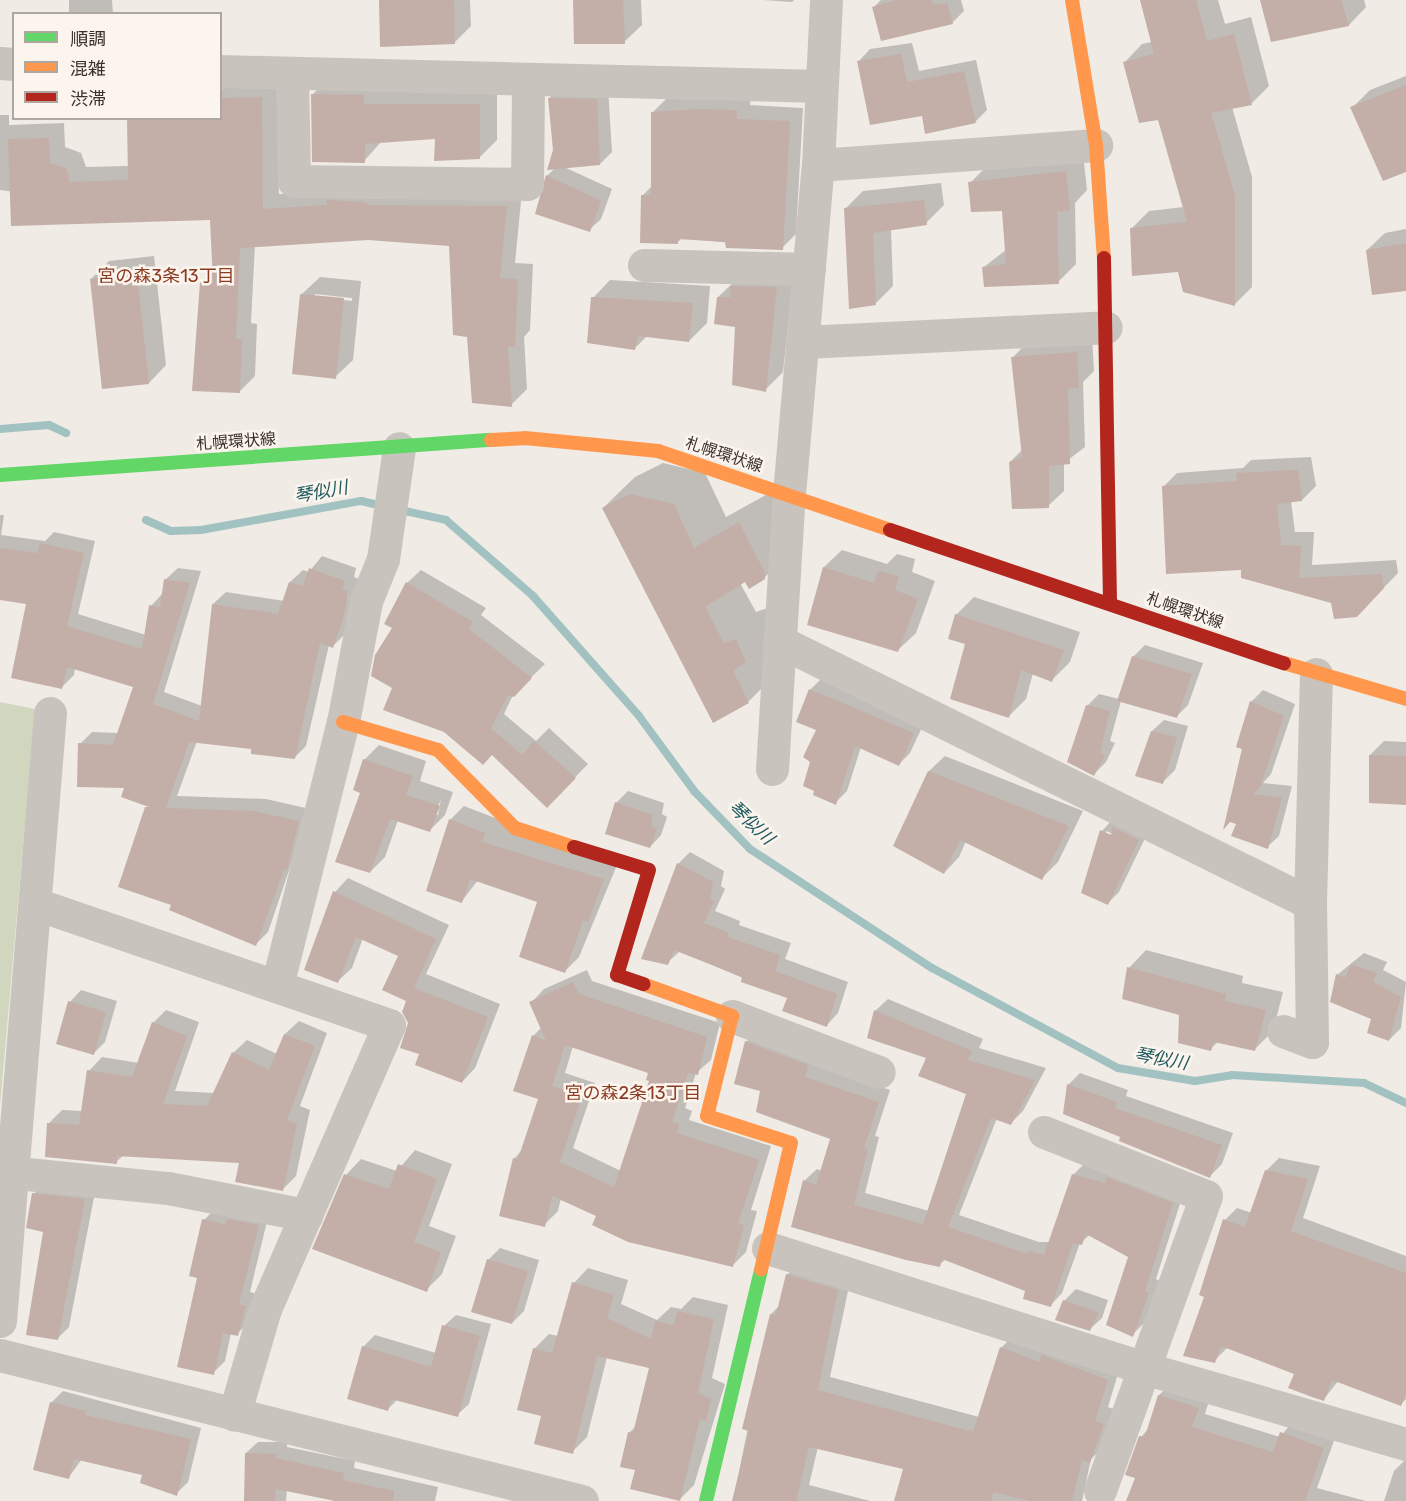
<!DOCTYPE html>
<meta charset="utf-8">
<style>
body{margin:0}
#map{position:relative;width:1406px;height:1501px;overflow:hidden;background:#f0ebe5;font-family:Rubik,"Noto Sans JP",sans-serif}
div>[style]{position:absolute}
.green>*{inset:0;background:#d1d6bf}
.shadow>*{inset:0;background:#0003}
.stream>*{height:8px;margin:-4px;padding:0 4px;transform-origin:4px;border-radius:4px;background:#a1c2c1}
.building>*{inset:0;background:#c3afa7}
.street>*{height:33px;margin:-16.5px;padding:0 16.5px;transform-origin:16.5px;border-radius:16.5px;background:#c9c3be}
.fast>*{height:14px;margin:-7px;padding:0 7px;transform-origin:7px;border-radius:7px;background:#63d668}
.slow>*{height:14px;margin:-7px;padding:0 7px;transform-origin:7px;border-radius:7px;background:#ff974d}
.jam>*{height:14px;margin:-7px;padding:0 7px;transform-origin:7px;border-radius:7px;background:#b3261e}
span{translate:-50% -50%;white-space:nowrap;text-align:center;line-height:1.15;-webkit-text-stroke:5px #fbf5ee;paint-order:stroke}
.street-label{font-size:16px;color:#3b302b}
.neighbourhood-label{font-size:18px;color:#8c3b22}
.water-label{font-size:18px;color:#1f5a5e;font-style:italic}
.legend{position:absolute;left:12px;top:12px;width:210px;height:108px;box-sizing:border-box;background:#fbf5ee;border:2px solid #aea6a0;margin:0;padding:8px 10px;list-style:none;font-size:18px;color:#3b302b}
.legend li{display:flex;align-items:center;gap:12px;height:30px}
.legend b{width:30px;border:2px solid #aea6a0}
</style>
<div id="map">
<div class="green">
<i style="clip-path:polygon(0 702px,35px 709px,0 1107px)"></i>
</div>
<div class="shadow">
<i style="clip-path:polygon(69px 0,112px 0,113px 14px,69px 14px)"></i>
<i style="clip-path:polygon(380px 0,470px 0,471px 26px,455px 42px)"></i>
<i style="clip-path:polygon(575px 0,641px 0,642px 25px,624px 42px)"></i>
<i style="clip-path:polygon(763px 0,794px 0,792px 2px)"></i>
<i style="clip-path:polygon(881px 0,961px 0,964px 11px,952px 23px,874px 7px)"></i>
<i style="clip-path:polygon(1141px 0,1218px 0,1225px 24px,1251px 17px,1269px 86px,1252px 103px,1232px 107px,1252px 177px,1252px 287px,1235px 304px,1179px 271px,1131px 229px,1149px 211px,1184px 207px,1159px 118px,1125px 62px,1142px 44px,1152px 42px)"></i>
<i style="clip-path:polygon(1263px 0,1364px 0,1366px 7px,1349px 25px,1272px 41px)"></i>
<i style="clip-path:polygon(912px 43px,919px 71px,976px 60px,987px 110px,975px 122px,924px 114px,859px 61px,870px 49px)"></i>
<i style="clip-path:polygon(1406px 76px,1406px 170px,1352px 108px,1370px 90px)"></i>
<i style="clip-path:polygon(330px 77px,497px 87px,497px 140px,479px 158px,436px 137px,382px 141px,364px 161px,313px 94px)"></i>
<i style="clip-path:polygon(277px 82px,279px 194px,522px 191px,515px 263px,533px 264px,530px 330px,524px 337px,527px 389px,511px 405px,468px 336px,451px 245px,368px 239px,255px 245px,251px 323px,257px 324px,255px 376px,239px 392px,201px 283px,214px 270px,211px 219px,0 190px,0 115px,9px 115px,9px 125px,64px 123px,65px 147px,81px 153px,86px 167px,129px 166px,220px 118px,220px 91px,228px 83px)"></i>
<i style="clip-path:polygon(561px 87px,608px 88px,612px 152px,600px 164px,564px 167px,612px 189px,601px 219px,589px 230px,547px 176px,555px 168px,549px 98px)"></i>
<i style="clip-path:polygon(751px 97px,750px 105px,803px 108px,796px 234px,782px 248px,682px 238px,677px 243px,643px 195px,652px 186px,652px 113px,666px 99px)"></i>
<i style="clip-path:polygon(1083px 154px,1087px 190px,1075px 203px,1076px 264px,1058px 282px,984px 267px,1007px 249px,1004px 210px,970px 183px,988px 165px)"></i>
<i style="clip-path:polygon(941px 183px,944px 205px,926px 223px,891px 229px,893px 286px,875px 304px,845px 209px,863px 191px)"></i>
<i style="clip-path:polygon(1406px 229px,1406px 290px,1367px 250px,1385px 233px)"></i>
<i style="clip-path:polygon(154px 256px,166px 365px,149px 383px,91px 279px,109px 261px)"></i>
<i style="clip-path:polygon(794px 270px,783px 372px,765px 390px,736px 326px,718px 297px,736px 280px)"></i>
<i style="clip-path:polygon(evenodd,320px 277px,361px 281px,353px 360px,335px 377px,302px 294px,320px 277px,315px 294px,352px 298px,352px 301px,315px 297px,315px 294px)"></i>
<i style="clip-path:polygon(610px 280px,710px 286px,707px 323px,689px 341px,648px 335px,635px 348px,593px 298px)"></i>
<i style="clip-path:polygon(1092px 337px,1094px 371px,1083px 382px,1085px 447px,1064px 463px,1064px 491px,1048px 506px,1010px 462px,1022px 450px,1013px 357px,1028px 342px)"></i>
<i style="clip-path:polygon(1311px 457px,1316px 486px,1302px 500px,1291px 501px,1295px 532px,1314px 532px,1312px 565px,1396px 560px,1398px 573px,1371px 601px,1333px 601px,1243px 568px,1163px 487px,1177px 473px,1243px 468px,1251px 460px)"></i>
<i style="clip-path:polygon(663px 463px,705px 473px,726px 517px,771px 492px,796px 547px,764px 578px,740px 583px,756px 612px,768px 608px,780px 670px,748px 702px,603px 508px,635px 477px)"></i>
<i style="clip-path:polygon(0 515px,4px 515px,1px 535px,45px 541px,54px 532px,95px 541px,78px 614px,146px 635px,151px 606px,163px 593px,165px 580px,178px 568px,201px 571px,164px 692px,202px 706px,213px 604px,226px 592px,284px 601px,290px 582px,303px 570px,309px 572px,322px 556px,356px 568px,354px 577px,359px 579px,345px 634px,333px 646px,329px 645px,306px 746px,294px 758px,253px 748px,197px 741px,177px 796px,266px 799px,310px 809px,268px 932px,256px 944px,173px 904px,149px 806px,80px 744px,92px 732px,118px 733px,135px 686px,75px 668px,74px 675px,62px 687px,28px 602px,0 599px)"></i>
<i style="clip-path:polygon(842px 550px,887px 564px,897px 554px,915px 559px,912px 572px,935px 581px,916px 633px,898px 650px,824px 567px)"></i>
<i style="clip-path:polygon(421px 570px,486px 608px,481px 615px,545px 664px,513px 695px,504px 714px,536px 741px,549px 728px,588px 764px,547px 806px,492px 753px,394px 687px,394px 627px,407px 583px)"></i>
<i style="clip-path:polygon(974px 597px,1080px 632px,1070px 662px,1052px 680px,1033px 673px,1026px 699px,1009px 716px,967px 643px,956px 615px)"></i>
<i style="clip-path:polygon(1145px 645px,1203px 663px,1188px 705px,1176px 717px,1121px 701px,1110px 741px,1115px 743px,1106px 762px,1094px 774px,1087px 706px,1099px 694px,1119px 699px,1133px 657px)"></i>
<i style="clip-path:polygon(822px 678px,925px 721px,910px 753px,899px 764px,861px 747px,847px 791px,835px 803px,810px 690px)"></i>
<i style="clip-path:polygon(1263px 690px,1295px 704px,1271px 774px,1263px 783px,1292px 786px,1279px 836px,1267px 847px,1238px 823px,1244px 748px,1238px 746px,1251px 702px)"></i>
<i style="clip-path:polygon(1164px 720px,1188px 726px,1175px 770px,1163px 782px,1152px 731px)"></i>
<i style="clip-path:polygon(1384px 741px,1406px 742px,1406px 804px,1370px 755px)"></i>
<i style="clip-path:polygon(evenodd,379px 745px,426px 761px,420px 781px,453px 792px,445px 815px,430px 830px,398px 820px,385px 857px,370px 872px,362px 792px,364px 760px,379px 745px,441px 799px,438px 815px,435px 815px,441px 799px)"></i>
<i style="clip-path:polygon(945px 756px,1083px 811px,1058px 862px,1042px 878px,966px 841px,959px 857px,944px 873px,895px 846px,929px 771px)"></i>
<i style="clip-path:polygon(628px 791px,664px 803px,662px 814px,667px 817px,661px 835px,650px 847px,616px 803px)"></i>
<i style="clip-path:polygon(464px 806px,617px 865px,579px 957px,565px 971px,539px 901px,478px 880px,462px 901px,450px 820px)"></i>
<i style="clip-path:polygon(evenodd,1113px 819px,1150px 828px,1119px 892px,1107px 904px,1102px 831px,1113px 819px,1106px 831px,1118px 836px,1106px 834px,1106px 831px)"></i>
<i style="clip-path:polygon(690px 852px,724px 871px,721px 886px,725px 889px,715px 911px,740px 921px,739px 925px,791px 943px,785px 959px,848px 982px,838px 1013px,827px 1025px,789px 998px,680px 951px,667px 963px,643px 958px,678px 864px)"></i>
<i style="clip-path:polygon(348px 878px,449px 925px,426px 974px,500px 1004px,475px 1068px,462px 1082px,421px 1053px,409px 1023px,399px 955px,363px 938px,352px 968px,338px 981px,306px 970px,335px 892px)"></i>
<i style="clip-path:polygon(1146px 950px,1243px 976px,1242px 983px,1283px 992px,1273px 1031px,1255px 1049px,1218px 1042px,1210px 1049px,1181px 1014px,1129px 968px)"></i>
<i style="clip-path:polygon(1364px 953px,1387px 962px,1383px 970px,1406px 982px,1401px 1028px,1389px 1040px,1337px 975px)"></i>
<i style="clip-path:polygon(evenodd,587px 970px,592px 981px,720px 1023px,711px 1060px,696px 1073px,685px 1108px,692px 1111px,689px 1120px,771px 1146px,751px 1210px,757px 1211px,746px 1252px,733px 1265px,561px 1198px,558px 1211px,544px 1225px,514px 1159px,522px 1150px,540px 1098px,533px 1036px,542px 1027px,531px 1003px,544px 989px,587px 970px,573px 1046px,650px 1072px,651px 1080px,621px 1171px,573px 1148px,595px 1083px,565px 1073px,573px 1046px)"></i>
<i style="clip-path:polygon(81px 990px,117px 1001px,105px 1042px,93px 1054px,70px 1002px)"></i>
<i style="clip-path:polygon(888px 999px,983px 1039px,979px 1048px,1046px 1068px,1023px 1111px,1011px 1123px,997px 1118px,959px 1215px,1039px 1242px,1050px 1242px,1074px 1174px,1086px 1162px,1184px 1191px,1156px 1279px,1160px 1281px,1144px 1323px,1132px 1335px,1130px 1256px,1091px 1234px,1080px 1243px,1062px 1293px,1050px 1306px,1027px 1291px,946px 1259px,939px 1265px,804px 1181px,817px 1169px,822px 1171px,832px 1138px,762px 1090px,746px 1042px,759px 1030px,816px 1065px,890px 1090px,875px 1136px,879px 1137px,865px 1193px,929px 1211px,967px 1093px,875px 1011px)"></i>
<i style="clip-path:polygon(166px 1010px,199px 1022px,175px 1091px,215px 1093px,233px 1053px,247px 1040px,277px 1054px,285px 1034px,299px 1021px,327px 1033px,300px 1106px,310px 1110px,296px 1176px,282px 1190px,241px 1162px,124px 1155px,116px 1162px,49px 1123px,62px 1110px,82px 1111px,89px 1071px,102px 1057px,139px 1063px,153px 1023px)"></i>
<i style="clip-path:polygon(1080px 1073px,1128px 1090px,1126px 1096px,1233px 1133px,1222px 1164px,1210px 1176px,1122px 1136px,1068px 1085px)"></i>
<i style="clip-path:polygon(415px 1150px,452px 1164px,429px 1226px,456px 1236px,442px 1274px,426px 1290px,346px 1175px,361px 1159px,397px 1171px)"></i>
<i style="clip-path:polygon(1279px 1158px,1320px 1166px,1303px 1218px,1406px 1256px,1406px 1399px,1401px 1404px,1339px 1380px,1324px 1399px,1295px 1373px,1228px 1347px,1214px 1361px,1206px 1296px,1225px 1220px,1237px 1208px,1252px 1213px,1266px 1171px)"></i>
<i style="clip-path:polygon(45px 1182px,96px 1187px,69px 1327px,57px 1339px,45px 1231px,34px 1194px)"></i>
<i style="clip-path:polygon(216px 1208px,269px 1213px,250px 1292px,257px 1294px,249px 1322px,237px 1334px,231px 1333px,225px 1361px,213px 1373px,199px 1277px,204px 1220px)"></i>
<i style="clip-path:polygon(500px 1248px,539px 1260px,524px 1311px,512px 1323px,488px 1260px)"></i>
<i style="clip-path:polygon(800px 1262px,851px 1277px,830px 1377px,979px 1417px,1002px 1347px,1015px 1334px,1120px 1367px,1108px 1407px,1116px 1410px,1103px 1448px,1091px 1459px,1082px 1501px,896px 1501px,904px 1468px,818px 1447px,809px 1485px,870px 1501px,733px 1501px,771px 1314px,779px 1306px,787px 1275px)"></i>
<i style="clip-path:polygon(588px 1268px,628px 1280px,621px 1304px,657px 1320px,671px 1307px,681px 1309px,693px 1297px,728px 1305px,712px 1378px,725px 1384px,694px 1485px,679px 1500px,636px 1469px,629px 1433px,636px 1426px,651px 1367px,607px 1357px,587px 1437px,572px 1452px,543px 1415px,534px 1349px,549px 1334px,558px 1336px,574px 1283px)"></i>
<i style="clip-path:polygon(1076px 1289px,1108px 1300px,1102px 1318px,1090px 1329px,1064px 1301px)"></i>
<i style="clip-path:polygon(456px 1315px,491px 1324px,469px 1404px,457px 1415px,398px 1399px,387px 1410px,363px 1347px,375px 1335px,436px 1353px,444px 1326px)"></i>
<i style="clip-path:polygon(1173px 1382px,1211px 1394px,1205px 1414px,1280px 1437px,1294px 1420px,1336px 1435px,1317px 1488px,1366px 1501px,1128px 1501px,1137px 1477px,1141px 1437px,1149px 1428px,1159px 1395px)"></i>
<i style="clip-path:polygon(63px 1391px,201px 1428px,188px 1482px,176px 1494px,144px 1474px,82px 1459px,69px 1477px,51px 1403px)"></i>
<i style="clip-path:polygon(258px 1442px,287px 1442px,287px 1447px,355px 1461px,354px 1468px,438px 1487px,435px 1501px,342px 1501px,287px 1489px,286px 1501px,246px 1501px,246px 1453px)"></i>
<i style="clip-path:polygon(1406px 1459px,1406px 1501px,1384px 1501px,1394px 1471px)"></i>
</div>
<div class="stream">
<i style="left:0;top:429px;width:49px;rotate:-4.7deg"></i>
<i style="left:49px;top:425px;width:19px;rotate:25deg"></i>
<i style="left:396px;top:509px;width:51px;rotate:12.4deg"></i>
<i style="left:446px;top:520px;width:116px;rotate:41.1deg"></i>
<i style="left:533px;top:596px;width:160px;rotate:48.5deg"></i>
<i style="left:639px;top:716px;width:93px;rotate:53.7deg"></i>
<i style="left:694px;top:791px;width:81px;rotate:46deg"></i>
<i style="left:750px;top:849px;width:217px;rotate:33.2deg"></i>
<i style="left:932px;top:968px;width:211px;rotate:28.3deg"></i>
<i style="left:1118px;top:1068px;width:78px;rotate:9.6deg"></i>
<i style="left:1195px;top:1081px;width:37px;rotate:-9deg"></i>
<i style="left:1232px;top:1075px;width:132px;rotate:3.5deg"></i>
<i style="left:1364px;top:1083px;width:47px;rotate:25.5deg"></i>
<i style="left:146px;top:520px;width:27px;rotate:24deg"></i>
<i style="left:171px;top:531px;width:30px;rotate:-2deg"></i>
<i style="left:201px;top:530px;width:163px;rotate:-10.3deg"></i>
<i style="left:361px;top:501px;width:23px;rotate:13deg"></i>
</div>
<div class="building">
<i style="clip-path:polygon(379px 0,454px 0,455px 44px,380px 47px)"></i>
<i style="clip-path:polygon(573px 0,623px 0,625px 44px,574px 44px)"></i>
<i style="clip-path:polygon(896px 0,932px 0,933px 5px,947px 3px,953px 24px,881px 41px,872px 7px)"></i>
<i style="clip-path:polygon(1140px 0,1196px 0,1207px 41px,1234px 34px,1252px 105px,1211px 113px,1235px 195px,1235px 306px,1183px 292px,1178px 272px,1132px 276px,1130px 228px,1187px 222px,1158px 120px,1139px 123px,1123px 62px,1154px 54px)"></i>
<i style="clip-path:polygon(1260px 0,1341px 0,1349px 26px,1271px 42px)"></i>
<i style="clip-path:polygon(901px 54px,907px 82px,964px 71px,976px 123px,925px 134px,922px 116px,870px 125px,857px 61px)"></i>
<i style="clip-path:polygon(1406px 85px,1406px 172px,1383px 181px,1350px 107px)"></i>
<i style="clip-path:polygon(311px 94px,364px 95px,364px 104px,480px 104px,480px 159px,434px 161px,435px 139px,365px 144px,365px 163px,312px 162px)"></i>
<i style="clip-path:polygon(262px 97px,263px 209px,327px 205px,327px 200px,365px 202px,369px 205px,507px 206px,500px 278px,518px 279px,515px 347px,508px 347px,512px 407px,472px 403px,467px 337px,453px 335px,449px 246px,368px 240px,240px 248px,236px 339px,242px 339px,240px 393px,192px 391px,200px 282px,213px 283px,210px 220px,11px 226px,8px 139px,49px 138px,50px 163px,66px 168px,70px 182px,128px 180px,127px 118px,220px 118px,220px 98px)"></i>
<i style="clip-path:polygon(548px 98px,597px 99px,600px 165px,547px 170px,553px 150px)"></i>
<i style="clip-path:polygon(697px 109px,737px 110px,737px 119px,790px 121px,783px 250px,726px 248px,725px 242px,678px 239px,678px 244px,640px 243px,641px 195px,651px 195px,651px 112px)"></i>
<i style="clip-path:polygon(1066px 171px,1070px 210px,1057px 212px,1059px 284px,984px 287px,982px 267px,1006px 264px,1002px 211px,971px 212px,968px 182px)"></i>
<i style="clip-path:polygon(546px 175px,601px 201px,590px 232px,535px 214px)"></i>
<i style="clip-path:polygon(924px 200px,927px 225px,873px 233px,876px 305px,849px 309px,844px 208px)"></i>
<i style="clip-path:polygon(1406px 243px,1406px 291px,1372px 295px,1366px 250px)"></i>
<i style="clip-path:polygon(137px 273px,149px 384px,102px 389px,90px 279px)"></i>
<i style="clip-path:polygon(730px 286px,777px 287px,766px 392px,732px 385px,735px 327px,714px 324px,717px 297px,731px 297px)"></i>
<i style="clip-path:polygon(300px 294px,344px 298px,336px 379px,292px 374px)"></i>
<i style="clip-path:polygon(591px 297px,693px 303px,689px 342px,638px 336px,635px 350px,587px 343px)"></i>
<i style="clip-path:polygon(1077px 352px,1079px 388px,1068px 389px,1070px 464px,1049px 466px,1049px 508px,1012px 509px,1009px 462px,1022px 457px,1011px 357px)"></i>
<i style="clip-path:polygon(1298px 470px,1302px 501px,1277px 504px,1281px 545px,1301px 546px,1299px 578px,1382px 574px,1384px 588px,1357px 617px,1334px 619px,1331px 603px,1241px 578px,1241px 570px,1166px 574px,1162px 486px,1237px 481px,1236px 473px)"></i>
<i style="clip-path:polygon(630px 494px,674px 504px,694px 548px,739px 522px,765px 573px,765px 579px,749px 589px,745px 582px,705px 607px,724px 643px,736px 639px,746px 662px,733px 671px,749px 703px,713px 723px,602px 508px)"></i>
<i style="clip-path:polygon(40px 543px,84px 553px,67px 626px,142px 649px,149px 605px,160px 607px,164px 579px,190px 583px,153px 704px,199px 721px,212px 604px,278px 614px,289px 582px,303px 586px,309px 568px,345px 581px,342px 589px,347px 591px,347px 599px,343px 619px,333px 648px,320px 643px,295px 759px,251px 754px,251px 749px,189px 742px,166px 808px,253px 811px,299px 821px,287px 870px,284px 869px,256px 946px,169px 910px,171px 905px,118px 887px,145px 807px,149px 807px,121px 797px,124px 788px,77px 787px,78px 743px,113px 745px,133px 687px,67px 667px,62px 689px,11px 678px,26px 604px,0 600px,0 548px,38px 553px)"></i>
<i style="clip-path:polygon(823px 567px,874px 583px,878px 571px,899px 576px,895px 590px,918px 599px,898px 652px,807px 625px)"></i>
<i style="clip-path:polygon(406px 582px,473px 622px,469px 629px,532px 678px,514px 697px,508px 695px,491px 728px,522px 755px,534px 741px,576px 778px,547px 808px,492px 755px,483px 765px,444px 732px,383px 710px,392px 688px,371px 676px,375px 655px,392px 628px,384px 624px)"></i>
<i style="clip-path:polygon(955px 614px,1064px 650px,1052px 682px,1021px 670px,1009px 718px,950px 699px,965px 644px,948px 639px)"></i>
<i style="clip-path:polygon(1132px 656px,1192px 674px,1177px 718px,1117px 701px)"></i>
<i style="clip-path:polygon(809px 689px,914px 733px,899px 766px,855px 746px,836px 805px,813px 795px,814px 791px,803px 786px,810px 762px,803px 757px,816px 730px,796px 722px)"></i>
<i style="clip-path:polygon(1250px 701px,1284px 716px,1260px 787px,1253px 794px,1282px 798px,1268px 849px,1231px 836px,1236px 824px,1230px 822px,1223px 830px,1242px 749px,1236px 747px)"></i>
<i style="clip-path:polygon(1086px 705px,1110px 711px,1100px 753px,1105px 755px,1094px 776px,1067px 762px)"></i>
<i style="clip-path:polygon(1151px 731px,1177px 737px,1163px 784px,1135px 776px)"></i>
<i style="clip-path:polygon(1369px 755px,1406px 756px,1406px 805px,1369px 803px)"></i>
<i style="clip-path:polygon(363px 759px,413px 776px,406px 795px,440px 806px,430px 832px,390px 819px,370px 873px,335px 862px,360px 793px,353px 790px)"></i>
<i style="clip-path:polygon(928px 771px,1069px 826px,1042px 880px,960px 840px,944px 874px,893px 846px)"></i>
<i style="clip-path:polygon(615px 802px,653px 815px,651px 826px,657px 829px,650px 848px,605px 834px)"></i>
<i style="clip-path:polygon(449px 819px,485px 833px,482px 842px,604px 879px,588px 922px,583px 920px,565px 973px,519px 957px,537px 902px,470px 879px,462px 903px,426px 891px)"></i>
<i style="clip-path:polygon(1113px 827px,1139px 840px,1108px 905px,1081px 893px,1100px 830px,1111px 835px)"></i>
<i style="clip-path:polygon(677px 863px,713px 882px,710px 898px,714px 901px,704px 923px,729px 933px,728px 937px,780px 955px,775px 971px,837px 994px,827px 1027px,782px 1011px,787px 998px,741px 982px,742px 977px,674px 950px,668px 965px,641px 959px)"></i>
<i style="clip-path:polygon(333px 891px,436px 939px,414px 988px,488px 1017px,462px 1083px,415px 1065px,419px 1054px,400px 1048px,408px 1023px,402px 1012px,406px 1001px,382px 990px,398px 956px,356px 937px,338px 983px,304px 970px)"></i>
<i style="clip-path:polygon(1351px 964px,1377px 973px,1373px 982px,1401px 997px,1389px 1041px,1367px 1033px,1371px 1019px,1330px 1002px,1336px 974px,1345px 978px)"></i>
<i style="clip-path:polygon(1127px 967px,1226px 994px,1225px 1001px,1266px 1010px,1255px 1051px,1214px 1042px,1211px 1051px,1178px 1043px,1179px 1015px,1122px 999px)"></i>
<i style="clip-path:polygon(evenodd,573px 982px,579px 994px,707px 1037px,698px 1075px,688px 1073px,672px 1122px,679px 1124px,677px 1133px,759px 1160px,738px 1223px,744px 1225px,733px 1267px,628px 1242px,592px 1225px,596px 1216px,552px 1196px,545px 1227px,499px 1216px,513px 1158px,518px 1159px,538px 1099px,513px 1091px,532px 1035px,546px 1041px,529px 1002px,573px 982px,565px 1045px,648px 1073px,646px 1080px,649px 1081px,614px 1187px,560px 1162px,582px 1096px,552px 1086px,565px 1045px)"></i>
<i style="clip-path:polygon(68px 1001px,106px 1012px,94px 1055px,56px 1044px)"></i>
<i style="clip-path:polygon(874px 1010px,972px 1051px,968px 1060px,1035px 1080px,1011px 1125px,991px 1118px,948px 1227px,1028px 1254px,1029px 1251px,1044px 1255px,1072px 1174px,1105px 1183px,1107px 1177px,1173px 1203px,1145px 1291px,1149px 1293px,1133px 1337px,1106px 1325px,1128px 1257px,1086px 1234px,1082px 1245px,1073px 1243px,1051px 1307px,1023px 1299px,1025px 1291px,942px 1259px,940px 1267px,906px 1260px,791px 1227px,803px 1180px,816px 1185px,830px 1139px,756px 1112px,760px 1091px,734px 1084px,745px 1041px,808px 1065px,805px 1077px,879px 1102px,864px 1148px,868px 1149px,854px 1205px,923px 1224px,966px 1094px,918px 1076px,926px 1058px,867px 1038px)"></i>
<i style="clip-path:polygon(152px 1022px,187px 1036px,163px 1104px,207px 1106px,232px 1052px,269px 1070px,284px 1034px,315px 1046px,287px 1120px,297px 1124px,283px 1191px,235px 1182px,239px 1163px,117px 1156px,117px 1164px,45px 1157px,47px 1123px,79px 1125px,87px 1070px,132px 1077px)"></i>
<i style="clip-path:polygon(1067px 1084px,1117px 1102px,1115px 1108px,1222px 1145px,1210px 1178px,1119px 1141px,1120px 1137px,1063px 1114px)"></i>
<i style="clip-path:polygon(398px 1164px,437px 1179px,414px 1242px,441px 1252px,427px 1292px,312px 1249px,344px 1174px,389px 1189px)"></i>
<i style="clip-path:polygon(1265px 1170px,1308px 1179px,1291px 1231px,1406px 1273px,1406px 1394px,1401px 1406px,1332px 1380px,1324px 1401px,1312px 1397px,1288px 1388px,1294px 1374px,1221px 1346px,1215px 1363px,1183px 1356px,1204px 1297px,1199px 1295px,1223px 1219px,1245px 1227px)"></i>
<i style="clip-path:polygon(32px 1193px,85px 1199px,58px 1340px,26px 1335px,43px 1232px,26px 1228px)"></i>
<i style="clip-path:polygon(202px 1219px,226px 1225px,227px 1219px,259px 1225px,239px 1304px,246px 1306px,238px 1336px,223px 1333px,214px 1375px,177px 1367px,197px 1278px,189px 1276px)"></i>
<i style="clip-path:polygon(487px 1259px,528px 1271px,512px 1324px,471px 1312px)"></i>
<i style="clip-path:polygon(786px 1274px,838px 1290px,818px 1390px,973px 1432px,1000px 1347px,1039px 1362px,1042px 1355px,1108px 1380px,1095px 1421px,1104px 1424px,1090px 1463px,1082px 1460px,1072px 1501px,1030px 1501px,993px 1492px,991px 1501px,894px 1501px,903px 1469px,809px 1447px,796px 1501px,732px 1501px,749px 1431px,742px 1429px,770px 1314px,776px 1315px)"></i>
<i style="clip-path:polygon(572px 1282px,614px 1295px,607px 1318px,651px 1339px,655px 1321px,674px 1325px,677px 1311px,714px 1319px,698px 1393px,711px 1399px,706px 1421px,700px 1419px,680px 1501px,630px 1489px,635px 1470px,620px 1467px,628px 1432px,633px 1433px,649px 1368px,597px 1356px,573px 1454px,534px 1444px,541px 1416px,517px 1410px,533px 1348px,552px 1353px)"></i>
<i style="clip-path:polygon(1063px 1300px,1098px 1312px,1090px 1331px,1055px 1320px)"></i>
<i style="clip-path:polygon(442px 1325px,480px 1336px,458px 1417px,391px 1399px,388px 1411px,347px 1399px,362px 1346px,431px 1367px)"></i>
<i style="clip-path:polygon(1158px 1395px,1199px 1408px,1192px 1427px,1273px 1452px,1280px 1432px,1324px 1448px,1305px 1501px,1126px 1501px,1135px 1478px,1125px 1475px,1139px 1436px,1144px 1437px,1147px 1430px)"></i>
<i style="clip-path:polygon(50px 1402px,86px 1411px,85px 1415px,191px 1439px,177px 1496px,140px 1483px,142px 1475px,74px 1459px,69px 1479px,33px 1470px)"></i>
<i style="clip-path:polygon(245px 1453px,276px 1454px,276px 1458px,344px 1473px,343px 1480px,394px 1491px,393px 1501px,335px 1501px,276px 1489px,275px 1501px,244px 1501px)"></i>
</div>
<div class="street">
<i style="left:0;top:63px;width:14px;rotate:4deg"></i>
<i style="left:220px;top:71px;width:601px;rotate:1.43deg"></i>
<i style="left:292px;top:74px;width:107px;rotate:88.9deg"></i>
<i style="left:294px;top:181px;width:233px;rotate:0.7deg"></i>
<i style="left:527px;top:184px;width:103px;rotate:-89.4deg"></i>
<i style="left:818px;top:165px;width:279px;rotate:-4.1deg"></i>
<i style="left:644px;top:265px;width:165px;rotate:1.4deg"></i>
<i style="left:804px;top:342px;width:302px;rotate:-2.8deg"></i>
<i style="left:779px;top:641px;width:592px;rotate:26.26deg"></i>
<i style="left:772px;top:769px;width:276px;rotate:-86.5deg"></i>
<i style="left:789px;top:494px;width:330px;rotate:-85deg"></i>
<i style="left:818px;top:165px;width:165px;rotate:-87.2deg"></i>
<i style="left:36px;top:904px;width:373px;rotate:18.9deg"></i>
<i style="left:389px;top:1025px;width:310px;rotate:113.6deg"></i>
<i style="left:265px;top:1309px;width:110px;rotate:106.3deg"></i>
<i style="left:277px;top:986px;width:272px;rotate:-76deg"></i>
<i style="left:343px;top:722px;width:123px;rotate:-79.2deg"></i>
<i style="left:366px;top:601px;width:45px;rotate:-68deg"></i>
<i style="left:383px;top:559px;width:112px;rotate:-81.8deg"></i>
<i style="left:732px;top:1016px;width:157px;rotate:20.9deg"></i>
<i style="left:1283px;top:1031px;width:31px;rotate:21deg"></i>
<i style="left:1312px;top:1042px;width:139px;rotate:-90.8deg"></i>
<i style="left:1310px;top:903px;width:229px;rotate:-88.5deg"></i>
<i style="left:1044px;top:1132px;width:174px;rotate:21.6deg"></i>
<i style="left:1206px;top:1196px;width:313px;rotate:109.8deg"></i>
<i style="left:27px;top:1174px;width:142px;rotate:5.7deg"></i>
<i style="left:168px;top:1188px;width:141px;rotate:11.1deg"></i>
<i style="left:768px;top:1248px;width:395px;rotate:17.7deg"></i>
<i style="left:1144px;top:1368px;width:273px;rotate:16.2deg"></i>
<i style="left:0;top:1321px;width:610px;rotate:-85.3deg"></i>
<i style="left:0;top:1355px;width:600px;rotate:14.08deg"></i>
</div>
<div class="fast">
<i style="left:0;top:475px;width:492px;rotate:-4.1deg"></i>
<i style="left:706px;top:1501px;width:237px;rotate:-76.6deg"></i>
</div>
<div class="slow">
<i style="left:1072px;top:0;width:147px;rotate:80.6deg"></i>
<i style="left:1096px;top:145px;width:113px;rotate:86deg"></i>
<i style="left:491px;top:440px;width:34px;rotate:-3deg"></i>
<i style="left:525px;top:438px;width:134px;rotate:5.6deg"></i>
<i style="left:658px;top:451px;width:245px;rotate:18.8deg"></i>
<i style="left:1284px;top:663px;width:127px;rotate:16.4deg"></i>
<i style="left:343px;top:722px;width:99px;rotate:16.4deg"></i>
<i style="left:438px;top:750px;width:110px;rotate:45.4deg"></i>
<i style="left:515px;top:828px;width:62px;rotate:17.9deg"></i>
<i style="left:643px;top:984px;width:95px;rotate:19.8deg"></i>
<i style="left:732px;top:1016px;width:103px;rotate:104deg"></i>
<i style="left:707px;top:1116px;width:88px;rotate:17.8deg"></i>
<i style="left:791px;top:1143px;width:130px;rotate:103.3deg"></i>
</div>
<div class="jam">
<i style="left:1104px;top:258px;width:344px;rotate:89deg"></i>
<i style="left:890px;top:530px;width:416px;rotate:18.7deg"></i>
<i style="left:574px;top:847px;width:78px;rotate:17deg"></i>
<i style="left:649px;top:870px;width:110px;rotate:106.9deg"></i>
<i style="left:617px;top:975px;width:28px;rotate:19deg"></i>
</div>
<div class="street-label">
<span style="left:236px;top:442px;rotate:-4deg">札幌環状線</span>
<span style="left:724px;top:455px;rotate:18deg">札幌環状線</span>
<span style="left:1185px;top:611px;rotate:19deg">札幌環状線</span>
</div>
<div class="neighbourhood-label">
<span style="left:166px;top:276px">宮の森3条13丁目</span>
<span style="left:633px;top:1093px">宮の森2条13丁目</span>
</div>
<div class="water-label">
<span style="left:321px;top:492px;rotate:-10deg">琴似川</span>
<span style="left:751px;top:823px;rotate:43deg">琴似川</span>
<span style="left:1161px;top:1059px;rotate:10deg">琴似川</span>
</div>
<ul class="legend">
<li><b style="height:8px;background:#63d668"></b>順調</li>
<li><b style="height:8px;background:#ff974d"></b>混雑</li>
<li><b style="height:8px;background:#b3261e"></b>渋滞</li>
</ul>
</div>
